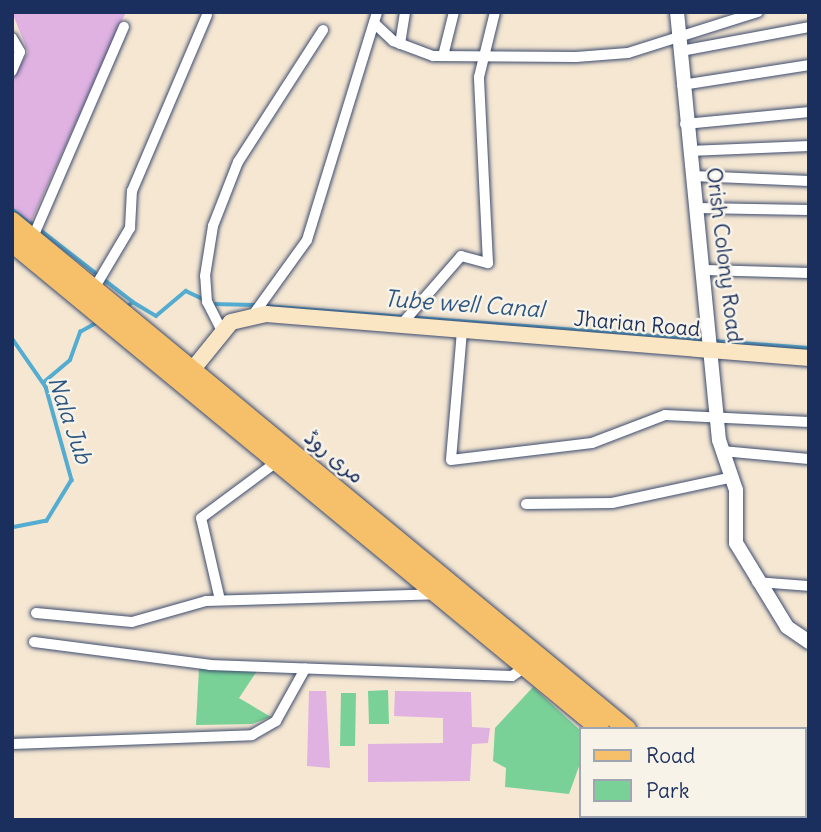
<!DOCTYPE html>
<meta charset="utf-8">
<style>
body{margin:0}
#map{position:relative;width:821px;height:832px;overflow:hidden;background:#f5e7d2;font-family:Delius,"Playpen Sans Arabic",sans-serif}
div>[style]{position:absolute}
.green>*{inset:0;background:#79d197}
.stream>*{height:3.5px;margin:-1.75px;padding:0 1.75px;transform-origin:1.75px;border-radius:1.75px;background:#54add1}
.building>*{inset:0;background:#dfb2e1}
.roads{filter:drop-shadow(0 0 2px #3c4b6f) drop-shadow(0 0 2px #3c4b6f)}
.minor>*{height:10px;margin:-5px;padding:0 5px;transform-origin:5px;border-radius:5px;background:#fff}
.tertiary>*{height:14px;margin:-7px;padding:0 7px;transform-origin:7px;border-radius:7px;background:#fff}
.secondary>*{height:16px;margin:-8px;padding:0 8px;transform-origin:8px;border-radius:8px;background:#fbe6c4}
.primary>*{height:18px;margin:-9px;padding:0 9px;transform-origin:9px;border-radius:9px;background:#f6c06b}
span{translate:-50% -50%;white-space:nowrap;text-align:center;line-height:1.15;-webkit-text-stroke:5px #f7f3e8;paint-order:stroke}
.street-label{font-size:21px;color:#1b2f5e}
.water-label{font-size:23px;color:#2c5580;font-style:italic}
.frame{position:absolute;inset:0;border:14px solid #1b2f5e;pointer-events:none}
.legend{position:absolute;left:579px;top:727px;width:228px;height:91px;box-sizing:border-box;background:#f7f3e8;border:2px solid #9fa5b1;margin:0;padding:9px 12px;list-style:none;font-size:21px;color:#1b2f5e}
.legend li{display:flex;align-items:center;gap:14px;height:35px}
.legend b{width:35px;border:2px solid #9fa5b1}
</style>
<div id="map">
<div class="green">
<i style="clip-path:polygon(199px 668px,257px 671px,239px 698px,271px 717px,252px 724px,196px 725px)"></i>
<i style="clip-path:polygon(533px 687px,581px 731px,581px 761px,569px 794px,505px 787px,506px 768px,493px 761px,495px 728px)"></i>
<i style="clip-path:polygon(388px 690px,389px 724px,369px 724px,368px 691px)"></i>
<i style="clip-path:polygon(341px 693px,356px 693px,355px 746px,340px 746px)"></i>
</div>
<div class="stream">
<i style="left:76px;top:14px;width:12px;rotate:-9deg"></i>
<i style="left:12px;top:208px;width:153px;rotate:37.8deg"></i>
<i style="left:133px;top:302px;width:7px;rotate:135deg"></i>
<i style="left:133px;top:302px;width:27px;rotate:31deg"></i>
<i style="left:156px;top:316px;width:39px;rotate:-40deg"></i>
<i style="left:186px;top:291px;width:21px;rotate:25deg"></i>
<i style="left:212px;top:304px;width:43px;rotate:1.3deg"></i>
<i style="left:263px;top:306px;width:443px;rotate:4.4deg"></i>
<i style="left:12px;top:338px;width:60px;rotate:55.2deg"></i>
<i style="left:46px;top:387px;width:97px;rotate:74.4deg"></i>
<i style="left:72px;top:480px;width:48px;rotate:121.4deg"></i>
<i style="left:47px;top:521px;width:36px;rotate:169deg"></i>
<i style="left:713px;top:341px;width:96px;rotate:4.2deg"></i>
<i style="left:44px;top:382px;width:34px;rotate:-40deg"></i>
<i style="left:70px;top:360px;width:30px;rotate:-70deg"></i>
<i style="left:80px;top:332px;width:21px;rotate:-29deg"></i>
</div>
<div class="building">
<i style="clip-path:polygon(12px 12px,125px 14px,31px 222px,12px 207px,12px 79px,28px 52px)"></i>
<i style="clip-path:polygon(309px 691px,326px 691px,330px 768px,307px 766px)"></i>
<i style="clip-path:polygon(395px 691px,471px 692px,472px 727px,490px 728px,488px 743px,472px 744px,470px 781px,368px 782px,368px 744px,443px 743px,443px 718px,394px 716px)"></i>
</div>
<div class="roads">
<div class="minor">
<i style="left:374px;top:23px;width:26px;rotate:43deg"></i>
<i style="left:393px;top:41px;width:43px;rotate:20.6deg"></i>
<i style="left:433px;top:56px;width:143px;rotate:0.4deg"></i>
<i style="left:576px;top:57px;width:52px;rotate:-4.4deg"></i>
<i style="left:628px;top:53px;width:136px;rotate:-17.5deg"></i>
<i style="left:12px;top:38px;width:16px;rotate:60deg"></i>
<i style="left:20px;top:52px;width:21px;rotate:113deg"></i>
<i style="left:400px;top:44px;width:32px;rotate:-81deg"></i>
<i style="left:681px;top:51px;width:130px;rotate:-10.6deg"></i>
<i style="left:443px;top:56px;width:45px;rotate:-76deg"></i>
<i style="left:682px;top:85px;width:129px;rotate:-8.9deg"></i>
<i style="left:685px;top:124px;width:125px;rotate:-5.5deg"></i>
<i style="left:689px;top:151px;width:120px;rotate:-2.4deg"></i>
<i style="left:693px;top:176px;width:116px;rotate:2.5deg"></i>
<i style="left:697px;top:208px;width:112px;rotate:1deg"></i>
<i style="left:33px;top:237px;width:229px;rotate:-66.6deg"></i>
<i style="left:705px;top:270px;width:104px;rotate:1.7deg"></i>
<i style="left:95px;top:287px;width:69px;rotate:-59.3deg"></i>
<i style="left:130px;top:228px;width:37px;rotate:-87deg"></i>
<i style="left:132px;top:191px;width:191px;rotate:-66.9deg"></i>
<i style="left:253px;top:315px;width:92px;rotate:-54.2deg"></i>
<i style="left:307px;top:240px;width:239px;rotate:-72.9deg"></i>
<i style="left:400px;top:326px;width:93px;rotate:-48.9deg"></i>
<i style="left:461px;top:256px;width:28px;rotate:15deg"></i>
<i style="left:488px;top:263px;width:186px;rotate:-92.8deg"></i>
<i style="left:479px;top:77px;width:67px;rotate:-76.2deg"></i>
<i style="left:221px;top:329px;width:30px;rotate:-117deg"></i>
<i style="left:207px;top:302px;width:26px;rotate:-94deg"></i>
<i style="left:205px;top:276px;width:51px;rotate:-80.9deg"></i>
<i style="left:213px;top:226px;width:69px;rotate:-68.7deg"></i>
<i style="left:238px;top:162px;width:157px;rotate:-57.2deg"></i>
<i style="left:462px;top:331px;width:129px;rotate:94.9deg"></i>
<i style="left:451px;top:460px;width:142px;rotate:-6.9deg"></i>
<i style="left:592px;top:443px;width:78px;rotate:-21deg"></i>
<i style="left:665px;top:415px;width:144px;rotate:2.8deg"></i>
<i style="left:722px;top:451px;width:87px;rotate:5.3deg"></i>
<i style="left:526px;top:504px;width:86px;rotate:-0.7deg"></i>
<i style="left:612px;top:503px;width:124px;rotate:-12.1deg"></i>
<i style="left:757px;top:582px;width:52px;rotate:4.4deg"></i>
<i style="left:220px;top:600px;width:84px;rotate:-103deg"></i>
<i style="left:201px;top:518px;width:97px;rotate:-36.6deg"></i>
<i style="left:36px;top:613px;width:96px;rotate:5.4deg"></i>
<i style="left:132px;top:622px;width:77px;rotate:-15.8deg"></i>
<i style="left:206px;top:601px;width:230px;rotate:-1.7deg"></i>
<i style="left:34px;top:642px;width:177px;rotate:7.4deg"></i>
<i style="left:210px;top:665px;width:302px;rotate:2.1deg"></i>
<i style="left:512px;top:676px;width:14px;rotate:-34deg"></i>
<i style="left:12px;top:744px;width:240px;rotate:-2.1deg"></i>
<i style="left:252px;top:735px;width:28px;rotate:-30deg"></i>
<i style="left:276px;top:721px;width:60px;rotate:-60.9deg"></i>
</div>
<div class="tertiary">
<i style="left:677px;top:12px;width:430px;rotate:84.4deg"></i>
<i style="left:719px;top:440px;width:53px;rotate:71.2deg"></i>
<i style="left:736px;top:490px;width:53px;rotate:90deg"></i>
<i style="left:736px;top:543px;width:98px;rotate:58.7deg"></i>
<i style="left:787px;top:627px;width:27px;rotate:34deg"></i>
</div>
<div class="secondary">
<i style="left:193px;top:369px;width:60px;rotate:-51deg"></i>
<i style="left:231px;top:322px;width:36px;rotate:-13deg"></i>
<i style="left:266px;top:314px;width:545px;rotate:4.63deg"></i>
</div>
<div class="primary">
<i style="left:12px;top:221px;width:798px;rotate:39.56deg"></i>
<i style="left:12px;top:243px;width:763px;rotate:39.57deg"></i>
<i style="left:707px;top:816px;width:6px;rotate:39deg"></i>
<i style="left:736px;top:816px;width:6px;rotate:45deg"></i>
</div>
</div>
<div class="street-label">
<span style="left:724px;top:255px;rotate:83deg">Orish Colony Road</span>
<span style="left:637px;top:324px;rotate:5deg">Jharian Road</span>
<span style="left:334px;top:457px;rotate:40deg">مری روڈ</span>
</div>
<div class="water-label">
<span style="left:464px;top:304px;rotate:4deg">Tube well Canal</span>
<span style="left:70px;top:420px;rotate:71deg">Nala Jub</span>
</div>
<div class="frame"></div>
<ul class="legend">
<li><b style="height:9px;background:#f6c06b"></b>Road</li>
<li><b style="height:19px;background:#79d197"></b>Park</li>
</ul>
</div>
